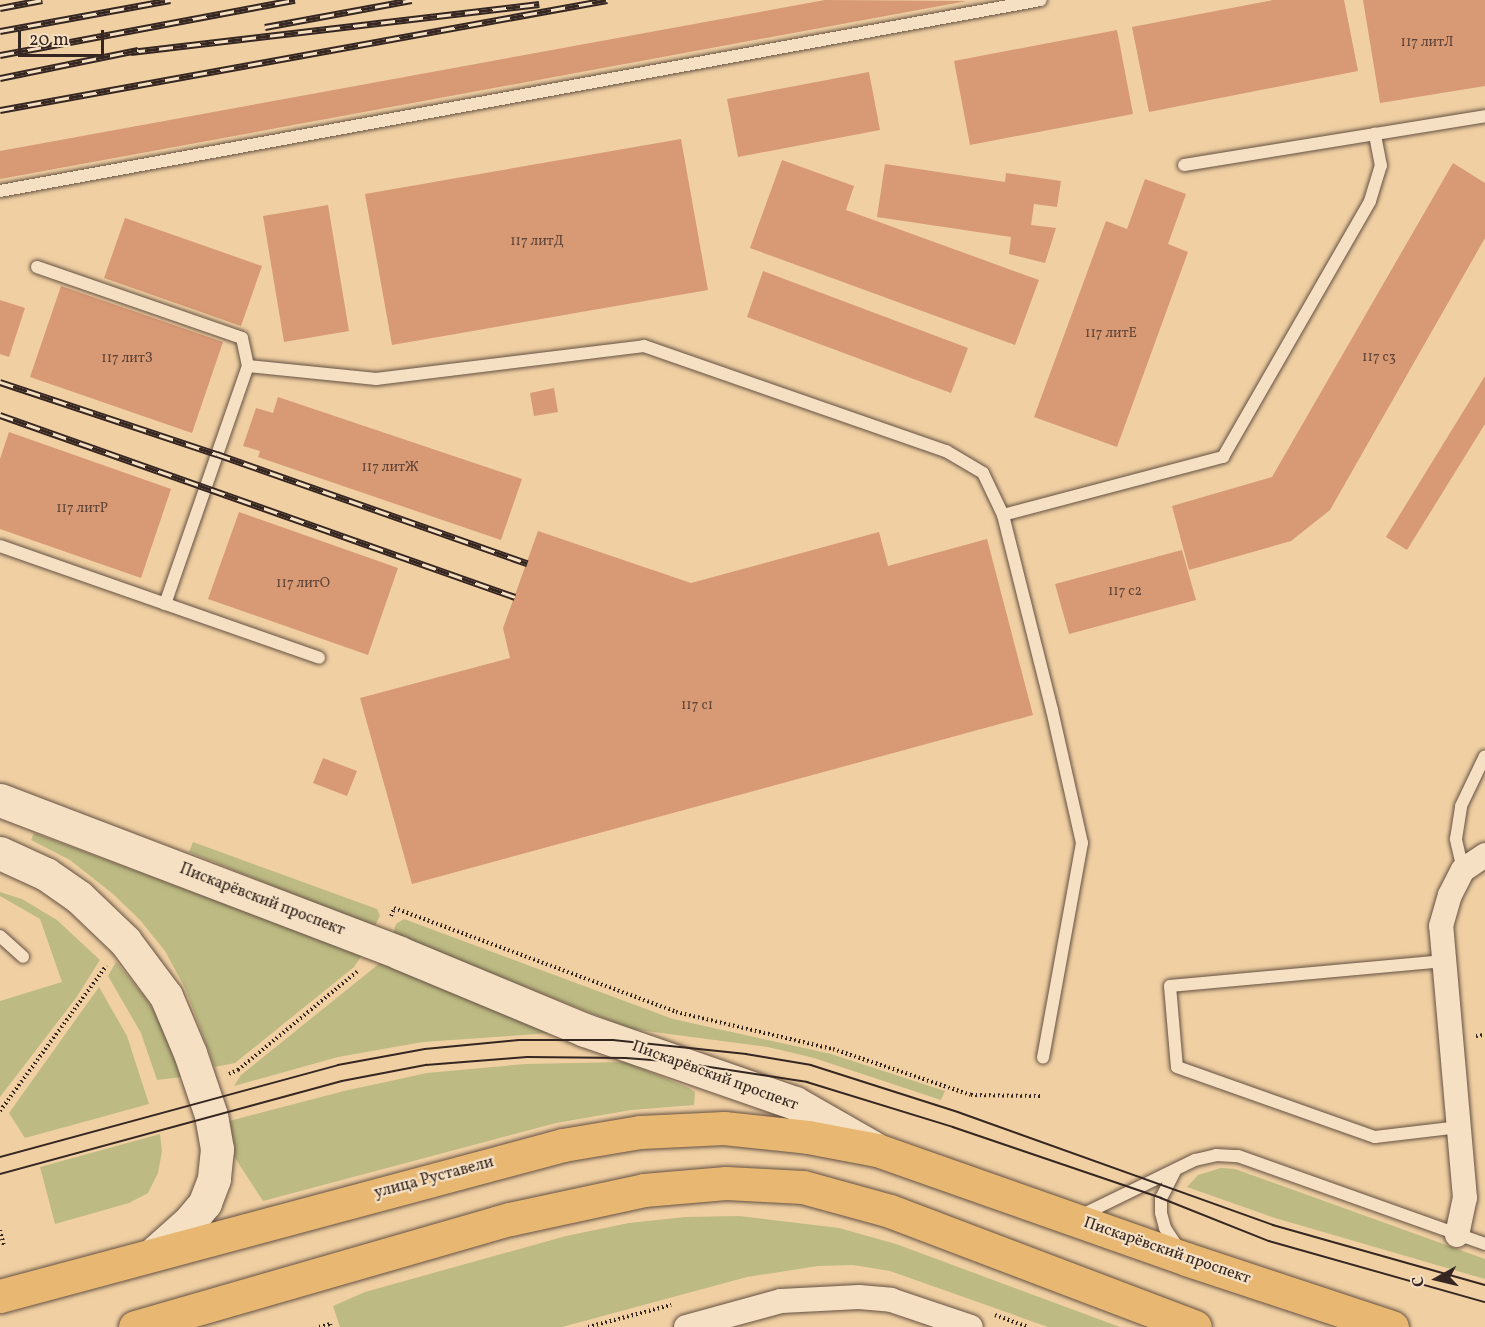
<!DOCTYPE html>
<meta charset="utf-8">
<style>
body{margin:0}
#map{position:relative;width:1485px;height:1327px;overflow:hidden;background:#f0d0a3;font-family:Vollkorn,serif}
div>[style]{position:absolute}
.green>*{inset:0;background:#bdba83}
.building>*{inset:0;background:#d89975}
.path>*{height:4px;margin-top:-2px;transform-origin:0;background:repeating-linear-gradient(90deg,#352621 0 1.5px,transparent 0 4.5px)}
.roads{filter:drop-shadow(0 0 2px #645042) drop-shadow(0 0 2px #645042)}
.service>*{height:12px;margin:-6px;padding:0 6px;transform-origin:6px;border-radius:6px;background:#f5e0c3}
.minor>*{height:24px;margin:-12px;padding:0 12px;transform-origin:12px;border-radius:12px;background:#f5e0c3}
.secondary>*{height:33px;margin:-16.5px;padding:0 16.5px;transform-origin:16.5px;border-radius:16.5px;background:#f5e0c3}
.primary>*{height:33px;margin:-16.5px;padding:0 16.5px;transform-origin:16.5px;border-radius:16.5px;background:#e8b872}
.tram>*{height:1.5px;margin:-0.75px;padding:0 0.75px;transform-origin:0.75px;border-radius:0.75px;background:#352621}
.rail>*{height:7px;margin-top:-3.5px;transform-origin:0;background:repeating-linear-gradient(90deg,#f5e0c3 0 14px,#352621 0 28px);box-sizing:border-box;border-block:2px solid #352621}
span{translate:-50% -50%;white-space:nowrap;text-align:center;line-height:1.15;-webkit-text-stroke:4.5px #f5e0c3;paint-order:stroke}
.number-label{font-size:14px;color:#5e4336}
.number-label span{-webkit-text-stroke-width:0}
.street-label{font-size:16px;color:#352621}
.north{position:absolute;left:1407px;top:1249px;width:60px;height:60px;-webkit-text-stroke:4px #f5e0c3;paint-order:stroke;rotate:262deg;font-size:16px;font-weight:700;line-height:24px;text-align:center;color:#352621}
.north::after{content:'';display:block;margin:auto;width:21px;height:27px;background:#352621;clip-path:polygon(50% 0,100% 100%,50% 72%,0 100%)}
.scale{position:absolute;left:18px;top:30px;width:86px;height:27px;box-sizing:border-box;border:3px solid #352621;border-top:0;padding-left:8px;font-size:18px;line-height:21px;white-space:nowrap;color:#352621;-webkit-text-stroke:4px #f5e0c3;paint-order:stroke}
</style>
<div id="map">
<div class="green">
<i style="clip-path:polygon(34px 833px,362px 955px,354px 967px,235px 1063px,215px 1067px,185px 988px,165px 951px,140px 920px,113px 894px,70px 860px,31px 840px)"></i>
<i style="clip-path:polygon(193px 842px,377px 909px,380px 916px,374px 927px,189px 852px)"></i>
<i style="clip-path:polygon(0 892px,22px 899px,57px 920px,100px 960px,76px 998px,0 1097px,0 1001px,62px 982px,40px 919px,0 896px)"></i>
<i style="clip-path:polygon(404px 919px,673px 1019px,831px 1054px,945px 1091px,941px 1100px,814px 1058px,768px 1047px,631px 1029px,393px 934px,396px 924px)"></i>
<i style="clip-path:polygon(116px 962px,145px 997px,162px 1023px,182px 1077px,157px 1080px,141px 1033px,108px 976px)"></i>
<i style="clip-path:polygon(380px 963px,551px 1033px,423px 1042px,338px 1057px,234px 1086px,241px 1075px)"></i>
<i style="clip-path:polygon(99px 987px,127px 1036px,149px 1104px,25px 1138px,9px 1113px)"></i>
<i style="clip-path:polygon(625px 1062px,689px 1088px,695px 1092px,694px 1105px,631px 1110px,556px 1123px,263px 1201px,233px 1155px,229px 1121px,344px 1091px,427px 1073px,525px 1064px)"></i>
<i style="clip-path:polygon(160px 1134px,162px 1151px,158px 1173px,148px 1193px,129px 1203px,55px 1224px,40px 1167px)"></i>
<i style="clip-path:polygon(1221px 1168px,1235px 1169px,1485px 1259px,1485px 1279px,1275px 1218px,1187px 1187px,1198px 1175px)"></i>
<i style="clip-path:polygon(739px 1216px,839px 1228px,896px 1244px,1120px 1327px,1048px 1327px,890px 1271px,853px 1265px,818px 1266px,747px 1277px,562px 1327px,340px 1327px,333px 1306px,365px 1292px,566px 1236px,629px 1223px,685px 1217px)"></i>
</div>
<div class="building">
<i style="clip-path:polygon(825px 0,967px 1px,0 179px,0 151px)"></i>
<i style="clip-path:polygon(1273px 0,1344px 0,1358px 71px,1149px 112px,1132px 27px)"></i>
<i style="clip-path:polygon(1363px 0,1485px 0,1485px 86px,1380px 103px)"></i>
<i style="clip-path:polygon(1117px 30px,1133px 114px,970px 145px,954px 61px)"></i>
<i style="clip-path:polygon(869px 72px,880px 130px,738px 157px,727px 99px)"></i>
<i style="clip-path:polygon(681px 139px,708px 290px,392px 345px,365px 194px)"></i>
<i style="clip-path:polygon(782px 160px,854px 186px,846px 210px,1039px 280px,1015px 345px,750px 248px)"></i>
<i style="clip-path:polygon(1453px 163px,1485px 183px,1485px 238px,1330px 510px,1291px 541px,1189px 570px,1172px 506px,1272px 477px)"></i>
<i style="clip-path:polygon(885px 164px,1005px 182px,1006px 173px,1061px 181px,1057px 207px,1034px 204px,1031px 225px,1056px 228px,1045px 263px,1009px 254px,1011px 237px,877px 217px)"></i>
<i style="clip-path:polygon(1145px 179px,1186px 194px,1168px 244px,1188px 252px,1117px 447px,1034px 417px,1106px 221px,1127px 229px)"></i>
<i style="clip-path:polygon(328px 205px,349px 331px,284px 342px,263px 216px)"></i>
<i style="clip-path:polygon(125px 218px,262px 266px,241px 326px,104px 278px)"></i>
<i style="clip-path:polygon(763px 271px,968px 348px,951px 393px,747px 317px)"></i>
<i style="clip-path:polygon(61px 286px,223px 342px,192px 433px,30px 377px)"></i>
<i style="clip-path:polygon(0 300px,25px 308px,9px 357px,0 354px)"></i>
<i style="clip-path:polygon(1485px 376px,1485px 424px,1407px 550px,1386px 537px)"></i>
<i style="clip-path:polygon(554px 388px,558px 412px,534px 416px,530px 393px)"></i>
<i style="clip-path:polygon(278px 397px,522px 479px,501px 540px,258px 457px,260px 451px,243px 446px,256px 408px,273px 413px)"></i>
<i style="clip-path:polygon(9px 432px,171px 489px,141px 578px,0 529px,0 459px)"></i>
<i style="clip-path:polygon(239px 512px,398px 568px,368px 655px,208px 599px)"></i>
<i style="clip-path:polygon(538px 531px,691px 583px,879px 532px,888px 566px,987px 539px,1033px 715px,412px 884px,360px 698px,510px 658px,503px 628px)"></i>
<i style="clip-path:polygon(1182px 550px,1196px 600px,1069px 634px,1055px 584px)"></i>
<i style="clip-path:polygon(323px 758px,357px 771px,347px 796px,313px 783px)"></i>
</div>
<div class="path">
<i style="left:391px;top:916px;width:9px;rotate:-69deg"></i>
<i style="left:394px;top:908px;width:301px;rotate:20.2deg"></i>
<i style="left:676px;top:1012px;width:161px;rotate:13.3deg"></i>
<i style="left:833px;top:1049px;width:145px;rotate:18.4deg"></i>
<i style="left:971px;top:1095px;width:71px;rotate:0.8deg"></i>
<i style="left:1476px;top:1036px;width:9px;rotate:-6deg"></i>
<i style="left:229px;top:1074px;width:10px;rotate:-24deg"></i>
<i style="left:238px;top:1070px;width:157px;rotate:-39.6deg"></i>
<i style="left:0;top:1111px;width:180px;rotate:-53.8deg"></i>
<i style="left:0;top:1230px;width:16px;rotate:76deg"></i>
<i style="left:995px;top:1315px;width:35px;rotate:20deg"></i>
<i style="left:319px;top:1327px;width:11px;rotate:-15deg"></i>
<i style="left:330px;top:1324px;width:3px;rotate:72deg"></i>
<i style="left:588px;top:1327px;width:86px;rotate:-14.8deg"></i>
</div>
<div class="roads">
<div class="service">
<i style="left:1184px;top:165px;width:305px;rotate:-9.2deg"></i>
<i style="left:0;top:191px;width:1058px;rotate:-10.4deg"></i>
<i style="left:37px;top:267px;width:217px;rotate:19.1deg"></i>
<i style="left:242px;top:338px;width:29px;rotate:78deg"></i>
<i style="left:1003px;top:515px;width:228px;rotate:-14.8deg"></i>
<i style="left:1223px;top:457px;width:295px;rotate:-60.1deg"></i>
<i style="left:1370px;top:201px;width:37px;rotate:-73deg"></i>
<i style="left:1381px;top:166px;width:33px;rotate:-101deg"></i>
<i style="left:0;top:546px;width:338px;rotate:19.3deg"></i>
<i style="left:165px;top:604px;width:252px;rotate:-70.8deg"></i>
<i style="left:248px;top:366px;width:129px;rotate:5.8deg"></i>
<i style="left:376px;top:379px;width:270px;rotate:-7deg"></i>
<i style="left:644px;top:346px;width:320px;rotate:19.2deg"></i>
<i style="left:946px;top:451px;width:43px;rotate:30.7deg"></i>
<i style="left:983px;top:473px;width:47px;rotate:64.5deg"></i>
<i style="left:1003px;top:515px;width:201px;rotate:75.9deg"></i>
<i style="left:1052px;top:710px;width:136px;rotate:77.3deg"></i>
<i style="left:1082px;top:843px;width:218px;rotate:100.3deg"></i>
<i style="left:1463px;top:870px;width:32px;rotate:-103deg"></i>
<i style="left:1456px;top:839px;width:33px;rotate:-81deg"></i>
<i style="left:1461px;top:806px;width:55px;rotate:-64.4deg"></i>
<i style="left:0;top:936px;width:31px;rotate:42deg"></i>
<i style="left:1444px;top:961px;width:275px;rotate:174.8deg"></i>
<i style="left:1170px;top:986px;width:81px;rotate:85.1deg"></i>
<i style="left:1177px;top:1067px;width:210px;rotate:19.5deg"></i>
<i style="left:1375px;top:1137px;width:85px;rotate:-6.8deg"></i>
<i style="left:1175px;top:1171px;width:30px;rotate:117deg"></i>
<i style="left:1161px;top:1198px;width:15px;rotate:90deg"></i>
<i style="left:1161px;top:1213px;width:16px;rotate:75deg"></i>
<i style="left:1165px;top:1228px;width:24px;rotate:57deg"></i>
<i style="left:1080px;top:1216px;width:128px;rotate:-26deg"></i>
<i style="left:1195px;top:1160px;width:22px;rotate:-13deg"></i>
<i style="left:1216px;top:1155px;width:22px;rotate:3deg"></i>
<i style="left:1238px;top:1156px;width:262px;rotate:19.6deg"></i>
</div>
<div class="minor">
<i style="left:1457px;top:1235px;width:38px;rotate:-78deg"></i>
<i style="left:1465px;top:1198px;width:273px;rotate:-95deg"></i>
<i style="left:1441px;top:926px;width:32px;rotate:-74deg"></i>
<i style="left:1450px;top:895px;width:28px;rotate:-63deg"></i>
<i style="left:1463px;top:870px;width:27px;rotate:-34deg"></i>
<i style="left:686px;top:1327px;width:98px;rotate:-15.3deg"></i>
<i style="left:781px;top:1301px;width:78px;rotate:-2.9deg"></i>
<i style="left:859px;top:1297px;width:32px;rotate:5deg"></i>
<i style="left:891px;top:1300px;width:84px;rotate:18.6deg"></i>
</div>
<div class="secondary">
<i style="left:0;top:800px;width:428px;rotate:20.9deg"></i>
<i style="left:400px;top:953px;width:200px;rotate:22.6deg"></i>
<i style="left:585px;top:1030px;width:222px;rotate:19.2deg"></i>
<i style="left:795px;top:1103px;width:89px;rotate:29.7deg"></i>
<i style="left:0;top:853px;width:51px;rotate:24.5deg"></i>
<i style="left:46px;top:874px;width:40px;rotate:34.9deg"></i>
<i style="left:79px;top:897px;width:64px;rotate:43.7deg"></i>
<i style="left:125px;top:941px;width:69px;rotate:53.3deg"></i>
<i style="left:166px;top:996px;width:62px;rotate:67.2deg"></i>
<i style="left:190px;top:1053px;width:65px;rotate:71.3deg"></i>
<i style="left:211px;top:1115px;width:35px;rotate:80deg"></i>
<i style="left:217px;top:1149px;width:30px;rotate:96deg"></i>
<i style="left:214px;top:1179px;width:26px;rotate:111deg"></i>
<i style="left:205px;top:1203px;width:23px;rotate:130deg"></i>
<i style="left:190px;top:1221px;width:51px;rotate:138.2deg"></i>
</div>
<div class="primary">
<i style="left:0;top:1296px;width:583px;rotate:-15.01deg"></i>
<i style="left:563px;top:1145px;width:78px;rotate:-9.6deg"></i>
<i style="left:640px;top:1132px;width:84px;rotate:-2.7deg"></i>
<i style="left:724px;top:1128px;width:84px;rotate:6.1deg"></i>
<i style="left:808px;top:1137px;width:70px;rotate:10.7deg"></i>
<i style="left:877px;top:1150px;width:328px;rotate:19.4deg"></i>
<i style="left:1186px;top:1259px;width:217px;rotate:18.3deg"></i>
<i style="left:135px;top:1327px;width:390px;rotate:-16.1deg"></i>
<i style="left:510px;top:1219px;width:137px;rotate:-12.2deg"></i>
<i style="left:644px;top:1190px;width:82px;rotate:-4.9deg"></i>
<i style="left:726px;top:1183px;width:77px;rotate:3deg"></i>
<i style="left:803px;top:1187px;width:90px;rotate:15.4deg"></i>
<i style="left:890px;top:1211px;width:326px;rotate:20.8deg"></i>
</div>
</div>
<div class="tram">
<i style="left:0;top:1157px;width:350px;rotate:-15.2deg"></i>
<i style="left:338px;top:1065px;width:88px;rotate:-10.4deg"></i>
<i style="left:425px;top:1049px;width:94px;rotate:-5.5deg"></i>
<i style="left:519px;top:1040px;width:94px"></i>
<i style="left:613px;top:1040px;width:134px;rotate:6deg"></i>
<i style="left:746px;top:1054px;width:66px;rotate:9.6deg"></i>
<i style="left:811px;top:1065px;width:154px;rotate:17.7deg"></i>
<i style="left:958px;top:1112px;width:335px;rotate:19.7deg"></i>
<i style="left:1273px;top:1225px;width:220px;rotate:15.8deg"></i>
<i style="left:0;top:1174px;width:354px;rotate:-15.2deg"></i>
<i style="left:342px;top:1081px;width:86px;rotate:-10.8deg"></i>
<i style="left:426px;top:1065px;width:101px;rotate:-4.5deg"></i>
<i style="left:527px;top:1057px;width:99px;rotate:0.6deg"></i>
<i style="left:626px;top:1058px;width:51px;rotate:4.5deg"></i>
<i style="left:677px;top:1062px;width:132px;rotate:8.7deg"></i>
<i style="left:807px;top:1082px;width:153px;rotate:17.1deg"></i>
<i style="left:953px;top:1127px;width:220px;rotate:18.8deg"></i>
<i style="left:1161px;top:1198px;width:116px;rotate:21.7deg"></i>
<i style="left:1269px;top:1241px;width:224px;rotate:15.8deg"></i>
</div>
<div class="rail">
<i style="left:0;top:8px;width:43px;rotate:-10.8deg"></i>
<i style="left:265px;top:27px;width:149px;rotate:-10.4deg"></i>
<i style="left:0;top:31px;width:173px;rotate:-10.3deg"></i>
<i style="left:131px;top:52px;width:411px;rotate:-6.7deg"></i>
<i style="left:0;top:55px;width:300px;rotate:-10.6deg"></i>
<i style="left:0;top:78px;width:141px;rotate:-11.5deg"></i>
<i style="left:0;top:110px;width:617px;rotate:-10.27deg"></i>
<i style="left:0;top:382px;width:229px;rotate:18.4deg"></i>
<i style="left:217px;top:454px;width:329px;rotate:19.4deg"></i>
<i style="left:0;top:415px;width:546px;rotate:19.46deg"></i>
</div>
<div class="number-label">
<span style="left:1427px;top:43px">117 литЛ</span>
<span style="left:537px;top:242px">117 литД</span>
<span style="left:1111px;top:334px">117 литЕ</span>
<span style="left:1379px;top:358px">117 с3</span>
<span style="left:127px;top:359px">117 литЗ</span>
<span style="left:390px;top:468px">117 литЖ</span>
<span style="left:82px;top:509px">117 литР</span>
<span style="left:303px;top:584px">117 литО</span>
<span style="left:1125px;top:592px">117 с2</span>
<span style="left:697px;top:706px">117 с1</span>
</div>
<div class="street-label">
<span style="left:262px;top:900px;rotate:21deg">Пискарёвский проспект</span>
<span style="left:715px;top:1076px;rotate:20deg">Пискарёвский проспект</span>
<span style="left:434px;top:1178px;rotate:-15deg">улица Руставели</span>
<span style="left:1167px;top:1251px;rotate:19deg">Пискарёвский проспект</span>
</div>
<div class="north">С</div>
<div class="scale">20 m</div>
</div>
